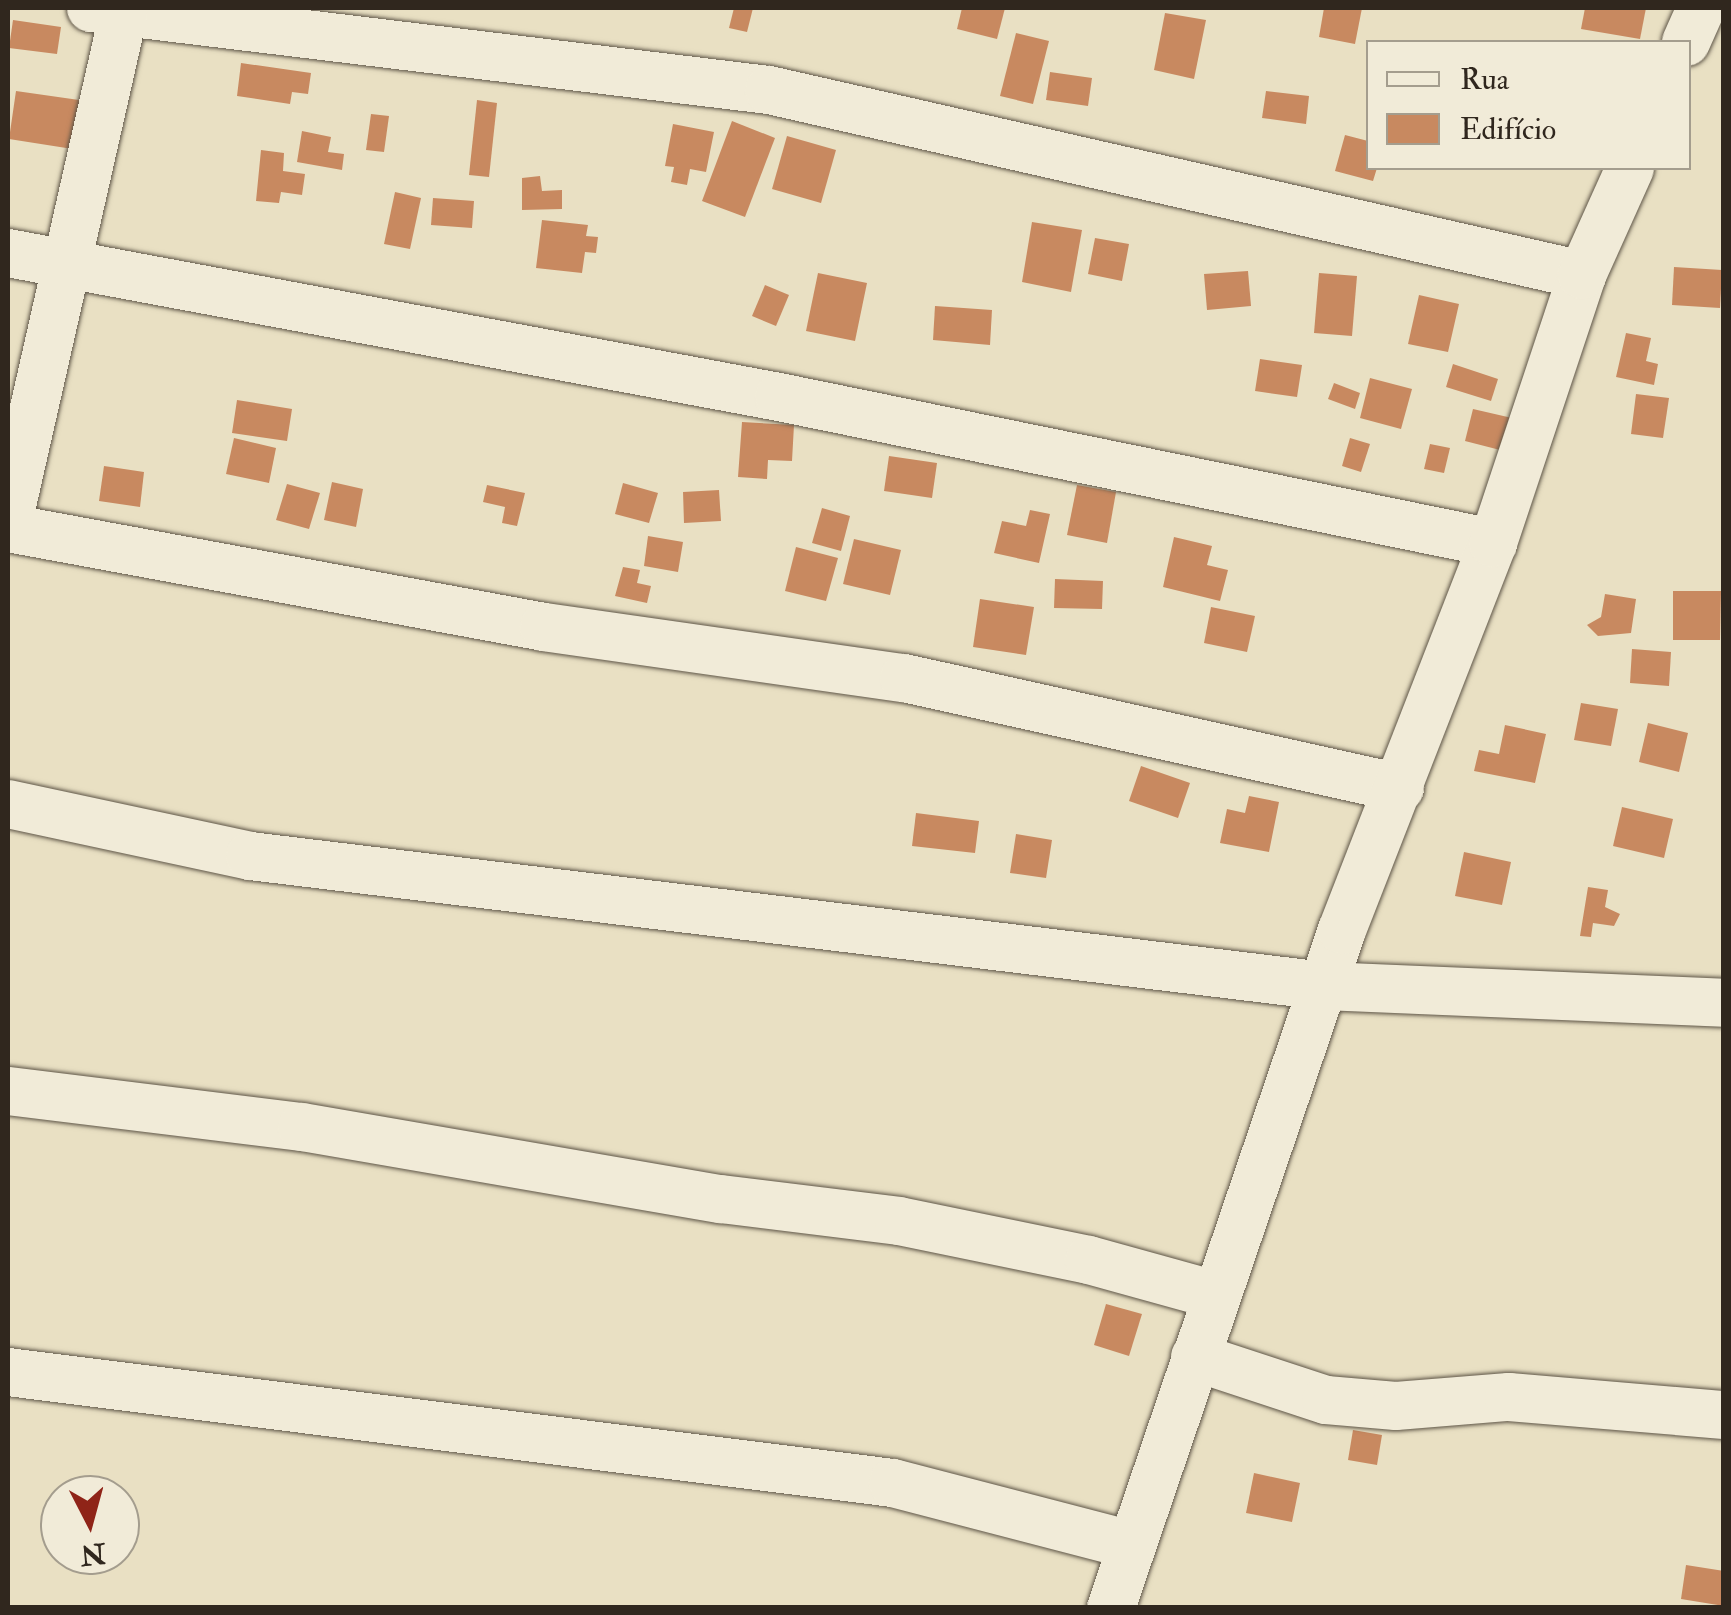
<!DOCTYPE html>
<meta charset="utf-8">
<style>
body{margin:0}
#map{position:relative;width:1731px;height:1615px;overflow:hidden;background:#e9e0c3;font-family:"IM FELL Double Pica",serif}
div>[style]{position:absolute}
.building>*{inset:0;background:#c88960}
.roads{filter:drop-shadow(0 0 2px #5e5547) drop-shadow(0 0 2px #5e5547)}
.minor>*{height:48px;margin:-24px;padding:0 24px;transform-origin:24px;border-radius:24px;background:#f1ebd8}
span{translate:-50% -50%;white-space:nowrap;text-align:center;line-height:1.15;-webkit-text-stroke:10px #f1ebd8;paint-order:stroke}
.frame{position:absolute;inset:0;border:10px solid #30271e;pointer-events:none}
.legend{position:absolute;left:1366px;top:40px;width:325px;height:130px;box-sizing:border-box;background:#f1ebd8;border:2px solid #a49d8e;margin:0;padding:12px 18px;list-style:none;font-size:30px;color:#30271e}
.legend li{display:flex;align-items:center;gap:20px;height:50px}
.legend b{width:50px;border:2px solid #a49d8e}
.north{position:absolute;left:40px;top:1475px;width:100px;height:100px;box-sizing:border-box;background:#f1ebd8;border:2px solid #a49d8e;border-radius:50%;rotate:174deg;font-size:28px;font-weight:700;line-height:40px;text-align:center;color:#30271e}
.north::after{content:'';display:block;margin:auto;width:35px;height:45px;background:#8f2418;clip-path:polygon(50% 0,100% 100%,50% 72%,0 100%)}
</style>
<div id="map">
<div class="building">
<i style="clip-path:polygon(734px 8px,753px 8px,747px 32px,729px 28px)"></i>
<i style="clip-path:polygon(962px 8px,1005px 8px,997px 39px,957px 29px)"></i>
<i style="clip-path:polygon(1324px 8px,1362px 8px,1355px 44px,1319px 37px)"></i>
<i style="clip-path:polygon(1585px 8px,1646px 8px,1640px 39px,1581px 29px)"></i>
<i style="clip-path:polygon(1165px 13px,1206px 20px,1194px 79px,1154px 70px)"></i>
<i style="clip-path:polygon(13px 20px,61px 27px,57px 54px,9px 48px)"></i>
<i style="clip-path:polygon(1016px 33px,1049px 41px,1033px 104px,1000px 96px)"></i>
<i style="clip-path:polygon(241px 63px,311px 73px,308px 94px,292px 92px,290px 104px,237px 96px)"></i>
<i style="clip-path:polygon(1050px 72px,1092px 78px,1088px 106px,1046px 100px)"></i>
<i style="clip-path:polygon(16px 91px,86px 101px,79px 150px,9px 139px)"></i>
<i style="clip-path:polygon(1266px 91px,1309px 96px,1306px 124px,1262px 118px)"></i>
<i style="clip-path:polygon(477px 100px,497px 103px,489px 177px,469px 175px)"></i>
<i style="clip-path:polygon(371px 114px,389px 116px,384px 152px,366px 150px)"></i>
<i style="clip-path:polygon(732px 121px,775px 138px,745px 217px,702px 201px)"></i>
<i style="clip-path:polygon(673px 124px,714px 132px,706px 172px,690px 169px,687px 185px,671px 182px,674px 167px,665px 166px)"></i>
<i style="clip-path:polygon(302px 131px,331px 137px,328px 152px,344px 154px,342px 170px,297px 162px)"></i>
<i style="clip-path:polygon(1345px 135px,1368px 141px,1368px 168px,1377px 168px,1373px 181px,1335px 171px)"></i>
<i style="clip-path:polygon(787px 136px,836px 150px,821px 203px,772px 189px)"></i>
<i style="clip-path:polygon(261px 150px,284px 153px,283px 171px,305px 174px,302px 195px,281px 192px,279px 203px,256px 201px)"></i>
<i style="clip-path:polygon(540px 176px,542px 191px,562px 190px,562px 209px,522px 210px,522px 178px)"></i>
<i style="clip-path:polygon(395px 192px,421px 198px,410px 249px,384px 244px)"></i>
<i style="clip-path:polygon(433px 198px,474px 201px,472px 228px,431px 225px)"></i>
<i style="clip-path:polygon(542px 220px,588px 225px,586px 236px,598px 237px,596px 253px,585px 252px,582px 273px,536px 268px)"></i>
<i style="clip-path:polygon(1032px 222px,1082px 230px,1071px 292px,1022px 282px)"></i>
<i style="clip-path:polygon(1095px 238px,1129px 244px,1122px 281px,1088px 274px)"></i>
<i style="clip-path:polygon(1674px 267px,1722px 270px,1720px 308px,1672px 305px)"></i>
<i style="clip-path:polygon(1248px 271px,1251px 306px,1207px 310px,1204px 274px)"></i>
<i style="clip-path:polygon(818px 273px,867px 283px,855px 341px,806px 331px)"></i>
<i style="clip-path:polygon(1319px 273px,1357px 276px,1352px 336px,1314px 333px)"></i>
<i style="clip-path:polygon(765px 285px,789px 295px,776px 326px,752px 316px)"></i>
<i style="clip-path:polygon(1419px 295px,1459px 304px,1448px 352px,1408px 344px)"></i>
<i style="clip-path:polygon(935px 306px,992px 310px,990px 345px,933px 340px)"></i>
<i style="clip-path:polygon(1626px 333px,1651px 338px,1646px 361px,1658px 364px,1654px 385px,1616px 377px)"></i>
<i style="clip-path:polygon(1260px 359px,1302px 365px,1297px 397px,1255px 391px)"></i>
<i style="clip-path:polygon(1453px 364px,1498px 379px,1491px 401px,1446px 387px)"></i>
<i style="clip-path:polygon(1370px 378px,1412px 389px,1401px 429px,1360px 418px)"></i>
<i style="clip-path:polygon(1334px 383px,1360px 393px,1355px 409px,1328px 399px)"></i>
<i style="clip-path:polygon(1636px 394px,1669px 398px,1663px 438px,1631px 434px)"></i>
<i style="clip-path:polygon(237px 400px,292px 409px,287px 441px,232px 433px)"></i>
<i style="clip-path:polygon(1473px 409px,1512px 418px,1504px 451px,1465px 441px)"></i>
<i style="clip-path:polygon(742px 422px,794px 425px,792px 461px,768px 460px,767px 479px,738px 477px)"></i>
<i style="clip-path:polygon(234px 438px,276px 448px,269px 483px,226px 474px)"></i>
<i style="clip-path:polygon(1350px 438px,1370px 444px,1361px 472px,1342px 466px)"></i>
<i style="clip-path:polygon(1430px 444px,1450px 448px,1444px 473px,1424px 469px)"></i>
<i style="clip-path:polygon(889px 456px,937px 463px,932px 498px,884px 491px)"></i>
<i style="clip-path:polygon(104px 466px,144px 472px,140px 507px,99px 501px)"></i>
<i style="clip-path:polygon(332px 482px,363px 489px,356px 527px,324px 520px)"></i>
<i style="clip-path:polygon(623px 483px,658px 493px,649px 523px,615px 514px)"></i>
<i style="clip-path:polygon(287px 484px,320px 493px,309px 529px,276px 520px)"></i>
<i style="clip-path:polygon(487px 485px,525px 493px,517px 526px,502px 523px,505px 507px,483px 502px)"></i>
<i style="clip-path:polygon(1077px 485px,1116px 492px,1107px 543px,1067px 535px)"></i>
<i style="clip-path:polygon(719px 490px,721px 521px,684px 523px,683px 492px)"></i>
<i style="clip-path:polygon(822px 508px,850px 516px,841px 551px,812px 543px)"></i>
<i style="clip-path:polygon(1030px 510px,1050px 514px,1039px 563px,994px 553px,1002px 521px,1026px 526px)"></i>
<i style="clip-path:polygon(648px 536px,683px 542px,678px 572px,644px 566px)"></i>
<i style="clip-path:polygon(1174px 537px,1212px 546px,1207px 565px,1228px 570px,1220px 601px,1163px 587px)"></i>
<i style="clip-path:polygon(854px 539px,901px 550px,890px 595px,843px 584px)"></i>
<i style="clip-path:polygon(796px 547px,838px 558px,826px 601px,785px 591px)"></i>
<i style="clip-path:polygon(623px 567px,640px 570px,637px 583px,651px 586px,647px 603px,615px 596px)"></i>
<i style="clip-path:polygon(1055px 579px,1103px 581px,1102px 609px,1054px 608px)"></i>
<i style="clip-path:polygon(1673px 591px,1721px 591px,1720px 640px,1673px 640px)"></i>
<i style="clip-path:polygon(1605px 594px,1636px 599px,1631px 633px,1598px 636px,1587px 625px,1601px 617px)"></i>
<i style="clip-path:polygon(980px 599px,1034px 607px,1026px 655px,973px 647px)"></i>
<i style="clip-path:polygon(1211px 607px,1255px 616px,1247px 652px,1204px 643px)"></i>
<i style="clip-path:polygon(1632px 649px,1671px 652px,1669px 686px,1630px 683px)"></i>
<i style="clip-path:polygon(1581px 703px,1618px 709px,1611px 746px,1574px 740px)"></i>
<i style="clip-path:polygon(1648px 723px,1688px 733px,1679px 772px,1639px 762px)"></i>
<i style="clip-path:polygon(1505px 725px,1546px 734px,1535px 783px,1474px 771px,1479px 750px,1499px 754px)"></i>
<i style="clip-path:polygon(1141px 766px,1190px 783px,1178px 818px,1129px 801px)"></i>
<i style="clip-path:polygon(1249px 796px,1279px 802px,1269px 852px,1220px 843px,1227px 809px,1245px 813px)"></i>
<i style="clip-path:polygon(1622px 807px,1673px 819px,1664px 858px,1613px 846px)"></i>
<i style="clip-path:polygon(916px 813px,979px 821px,975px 853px,912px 846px)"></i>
<i style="clip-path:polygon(1016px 834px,1052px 840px,1046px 878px,1010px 873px)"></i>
<i style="clip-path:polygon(1464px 852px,1511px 862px,1502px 905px,1455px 896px)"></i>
<i style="clip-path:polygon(1588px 887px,1608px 890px,1605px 907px,1620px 914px,1614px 926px,1593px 923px,1591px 937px,1580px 936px)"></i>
<i style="clip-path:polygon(1106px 1304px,1142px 1314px,1129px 1356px,1094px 1345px)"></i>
<i style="clip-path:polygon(1353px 1430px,1382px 1435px,1377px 1465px,1348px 1460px)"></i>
<i style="clip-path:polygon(1254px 1473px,1300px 1483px,1292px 1522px,1246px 1513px)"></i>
<i style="clip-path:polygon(1686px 1565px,1724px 1571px,1724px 1606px,1681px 1599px)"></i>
</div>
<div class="roads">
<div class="minor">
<i style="left:91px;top:8px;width:683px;rotate:6.9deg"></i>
<i style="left:769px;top:90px;width:834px;rotate:12.82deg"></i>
<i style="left:1686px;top:42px;width:37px;rotate:-66deg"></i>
<i style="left:8px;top:253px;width:784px;rotate:10.58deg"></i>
<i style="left:779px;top:397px;width:729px;rotate:11.56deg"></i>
<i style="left:8px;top:523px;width:520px;rotate:-77.22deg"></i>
<i style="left:8px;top:528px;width:545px;rotate:10.46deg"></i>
<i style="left:544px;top:627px;width:364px;rotate:8.1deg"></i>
<i style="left:904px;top:678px;width:508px;rotate:12.5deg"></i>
<i style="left:8px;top:804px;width:248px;rotate:12.1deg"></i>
<i style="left:250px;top:856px;width:1082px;rotate:6.9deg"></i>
<i style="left:1324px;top:986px;width:400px;rotate:2.4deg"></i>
<i style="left:8px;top:1091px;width:296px;rotate:7deg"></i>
<i style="left:302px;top:1127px;width:425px;rotate:9.8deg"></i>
<i style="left:721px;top:1199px;width:179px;rotate:7deg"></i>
<i style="left:899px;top:1221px;width:194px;rotate:11.6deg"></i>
<i style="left:1089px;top:1260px;width:131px;rotate:15.5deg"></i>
<i style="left:1195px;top:1357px;width:138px;rotate:18.2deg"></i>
<i style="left:1326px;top:1400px;width:70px;rotate:4.9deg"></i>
<i style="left:1396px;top:1406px;width:113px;rotate:-4.6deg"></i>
<i style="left:1509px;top:1397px;width:216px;rotate:4.8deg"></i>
<i style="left:8px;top:1372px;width:892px;rotate:7.15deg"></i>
<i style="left:893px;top:1483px;width:246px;rotate:14.6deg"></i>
<i style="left:1111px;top:1608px;width:716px;rotate:-71.19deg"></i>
<i style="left:1342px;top:930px;width:415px;rotate:-68.7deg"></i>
<i style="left:1493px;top:543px;width:282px;rotate:-71.6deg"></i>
<i style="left:1582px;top:275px;width:117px;rotate:-65.8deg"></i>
</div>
</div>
<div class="frame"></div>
<ul class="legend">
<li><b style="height:12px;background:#f1ebd8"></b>Rua</li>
<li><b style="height:28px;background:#c88960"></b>Edifício</li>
</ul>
<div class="north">N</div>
</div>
